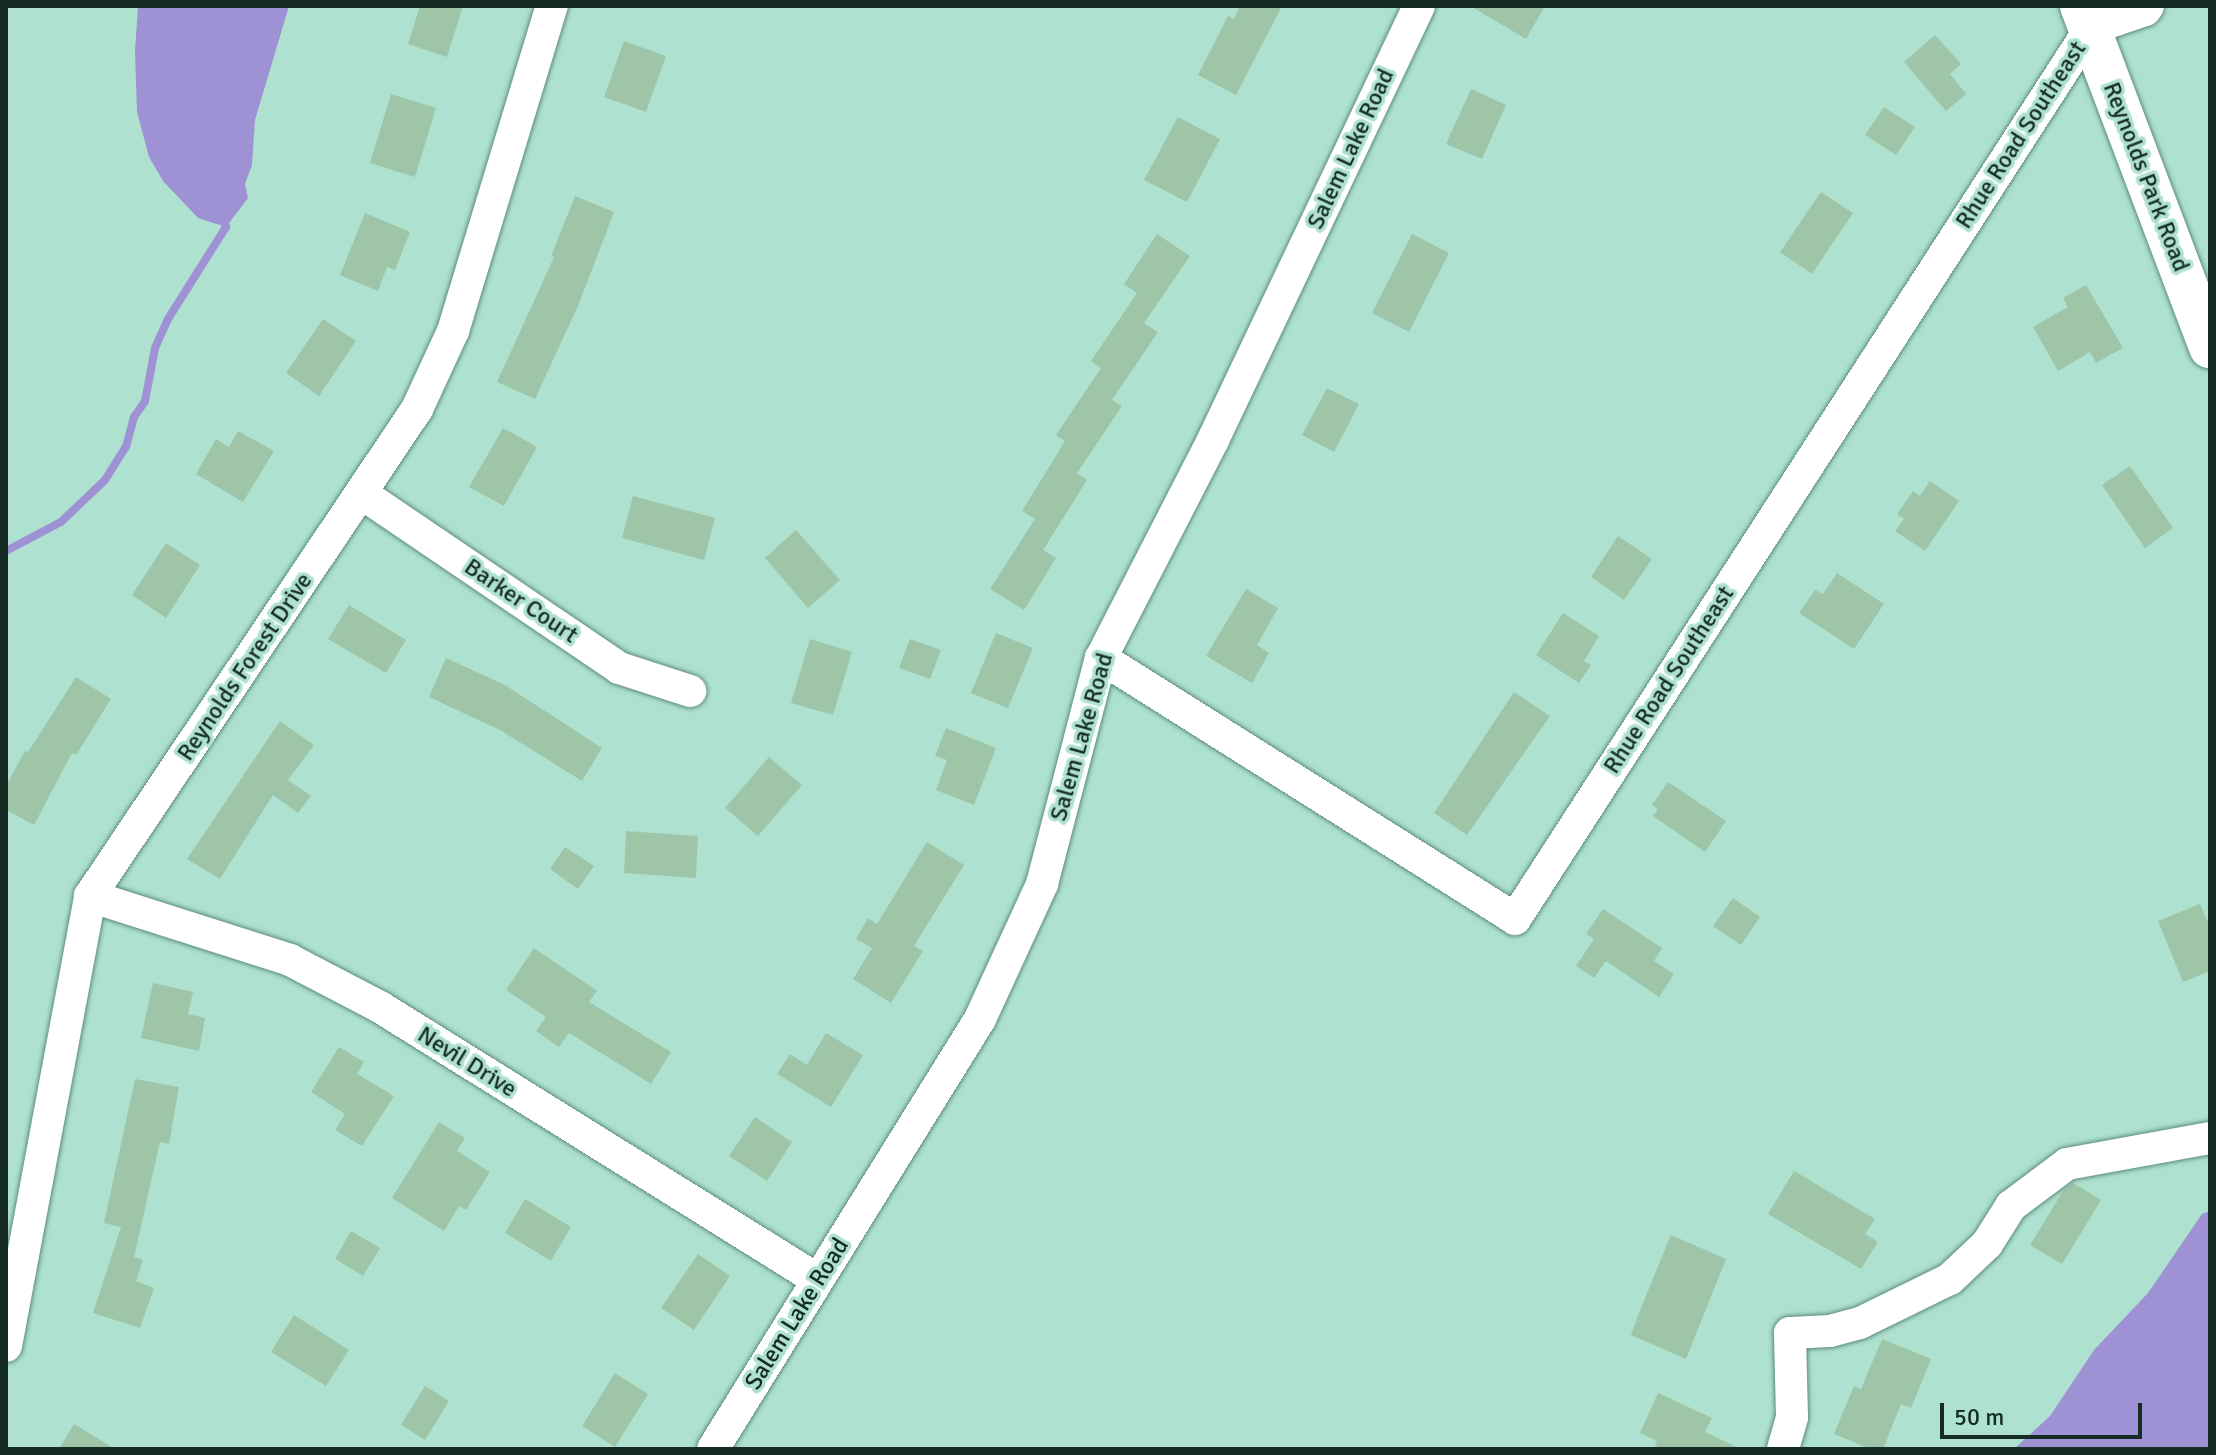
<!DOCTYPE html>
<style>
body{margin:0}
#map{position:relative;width:2216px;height:1455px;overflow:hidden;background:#aee1d0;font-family:Signika,sans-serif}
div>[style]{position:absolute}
.water>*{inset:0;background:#9f92d4}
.stream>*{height:8px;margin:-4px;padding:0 4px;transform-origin:4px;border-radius:4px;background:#9f92d4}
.building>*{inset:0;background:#9fc5a8}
.roads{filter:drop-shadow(0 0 2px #5c8c7d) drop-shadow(0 0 2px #5c8c7d)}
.minor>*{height:32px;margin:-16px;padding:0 16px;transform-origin:16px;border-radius:16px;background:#fff}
.major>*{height:42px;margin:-21px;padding:0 21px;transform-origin:21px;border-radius:21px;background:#fff}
span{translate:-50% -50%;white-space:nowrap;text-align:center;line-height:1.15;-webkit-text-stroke:7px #aee1d0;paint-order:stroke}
.street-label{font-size:24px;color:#162b24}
.frame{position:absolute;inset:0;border:8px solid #162b24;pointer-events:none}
.scale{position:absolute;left:1940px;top:1403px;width:202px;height:36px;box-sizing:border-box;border:4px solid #162b24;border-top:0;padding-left:10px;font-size:24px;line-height:28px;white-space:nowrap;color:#162b24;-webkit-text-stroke:6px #aee1d0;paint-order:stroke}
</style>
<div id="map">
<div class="water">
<i style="clip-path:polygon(138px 6px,289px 6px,255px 120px,252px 165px,245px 184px,248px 198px,226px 227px,198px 218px,163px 181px,149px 157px,137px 112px,135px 52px)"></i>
<i style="clip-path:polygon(2210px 1211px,2210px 1449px,2014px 1449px,2050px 1416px,2094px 1350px,2148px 1293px,2202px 1214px)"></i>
</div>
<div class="stream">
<i style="left:6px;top:551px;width:62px;rotate:-27.8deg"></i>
<i style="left:61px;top:522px;width:61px;rotate:-43.7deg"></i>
<i style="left:105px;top:480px;width:39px;rotate:-58deg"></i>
<i style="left:126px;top:447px;width:31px;rotate:-75deg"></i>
<i style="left:134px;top:417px;width:19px;rotate:-55deg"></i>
<i style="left:145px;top:401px;width:54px;rotate:-79.3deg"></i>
<i style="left:155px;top:348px;width:32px;rotate:-66deg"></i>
<i style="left:168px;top:319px;width:109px;rotate:-57.8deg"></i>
<i style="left:226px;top:227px;width:8px;rotate:-104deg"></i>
</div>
<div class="building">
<i style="clip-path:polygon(420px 6px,463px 6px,447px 57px,408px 44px)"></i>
<i style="clip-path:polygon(1240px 6px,1282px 6px,1236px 95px,1198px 75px,1228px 16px,1234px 19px)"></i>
<i style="clip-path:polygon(1470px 6px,1545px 6px,1526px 39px)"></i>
<i style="clip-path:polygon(1935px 35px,1961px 64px,1950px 74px,1966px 94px,1946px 111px,1904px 62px)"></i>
<i style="clip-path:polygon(624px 41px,666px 56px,646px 112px,604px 97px)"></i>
<i style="clip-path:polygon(1471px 89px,1506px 105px,1482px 159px,1446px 144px)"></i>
<i style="clip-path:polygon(391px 94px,436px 108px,415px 177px,370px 163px)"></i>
<i style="clip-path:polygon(1884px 107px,1915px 127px,1896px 155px,1865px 135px)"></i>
<i style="clip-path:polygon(1178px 117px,1220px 139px,1187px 202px,1144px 180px)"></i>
<i style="clip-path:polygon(1821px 192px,1853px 213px,1812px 274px,1780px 252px)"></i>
<i style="clip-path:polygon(575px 196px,614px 212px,578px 306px,535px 399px,497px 382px,554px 257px,551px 256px)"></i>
<i style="clip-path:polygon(365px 213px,410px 232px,395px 270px,387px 267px,378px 291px,340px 275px)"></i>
<i style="clip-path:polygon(1157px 234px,1190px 256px,1144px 323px,1158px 332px,1112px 400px,1122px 406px,1077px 473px,1087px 480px,1043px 550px,1056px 558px,1024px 610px,990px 589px,1035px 519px,1022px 511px,1065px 441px,1056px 435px,1101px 368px,1091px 361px,1137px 293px,1124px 284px)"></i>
<i style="clip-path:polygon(1412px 234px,1449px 253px,1409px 332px,1372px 313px)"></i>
<i style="clip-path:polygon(2086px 285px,2123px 348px,2096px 363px,2090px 352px,2058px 371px,2033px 327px,2068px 307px,2063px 298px)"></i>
<i style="clip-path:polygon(323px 319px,356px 341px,319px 396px,286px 373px)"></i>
<i style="clip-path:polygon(1327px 388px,1359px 404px,1334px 452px,1302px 435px)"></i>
<i style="clip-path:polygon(503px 428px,537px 447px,504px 506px,469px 487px)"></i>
<i style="clip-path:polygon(238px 431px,274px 451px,243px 502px,196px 474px,216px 439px,229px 447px)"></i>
<i style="clip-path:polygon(2130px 466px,2173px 528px,2145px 548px,2102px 485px)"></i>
<i style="clip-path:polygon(1930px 481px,1959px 501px,1925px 551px,1895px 531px,1904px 519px,1897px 514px,1913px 491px,1920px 496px)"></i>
<i style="clip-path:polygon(633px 496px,715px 518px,704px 560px,622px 538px)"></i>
<i style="clip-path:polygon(796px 530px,840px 580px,808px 608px,765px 558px)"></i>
<i style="clip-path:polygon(1618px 536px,1652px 559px,1624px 600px,1591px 577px)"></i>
<i style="clip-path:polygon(166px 543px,200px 565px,166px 618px,132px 595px)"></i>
<i style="clip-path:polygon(1837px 573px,1884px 604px,1854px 649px,1799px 613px,1815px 590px,1823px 594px)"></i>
<i style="clip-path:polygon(1246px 589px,1278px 608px,1257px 645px,1269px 653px,1252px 683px,1206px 656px)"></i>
<i style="clip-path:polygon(349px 605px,406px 640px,386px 673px,328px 639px)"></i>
<i style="clip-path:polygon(1563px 613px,1599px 636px,1584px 661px,1591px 665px,1579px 683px,1536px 655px)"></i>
<i style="clip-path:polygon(996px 633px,1033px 648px,1008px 708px,971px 693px)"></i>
<i style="clip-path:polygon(810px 639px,852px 652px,833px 715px,791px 703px)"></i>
<i style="clip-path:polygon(910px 639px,941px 650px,930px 679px,899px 668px)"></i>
<i style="clip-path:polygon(446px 658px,505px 685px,602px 748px,582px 781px,500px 730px,429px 697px)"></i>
<i style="clip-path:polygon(76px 677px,111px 699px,76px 755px,72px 753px,34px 825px,6px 810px,6px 786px,25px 751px,28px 752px)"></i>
<i style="clip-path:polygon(1514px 692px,1550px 716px,1467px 835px,1434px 813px)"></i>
<i style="clip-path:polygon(280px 721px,314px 745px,288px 780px,311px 796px,298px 813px,273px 795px,220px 879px,187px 859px)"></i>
<i style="clip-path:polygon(946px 728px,996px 748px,974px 805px,936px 790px,947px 760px,935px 756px)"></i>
<i style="clip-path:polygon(769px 757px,802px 785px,758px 836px,725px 808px)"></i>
<i style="clip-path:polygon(1668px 782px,1726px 821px,1705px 852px,1653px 816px,1658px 809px,1652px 805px)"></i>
<i style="clip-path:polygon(626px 831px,698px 836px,696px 878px,624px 873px)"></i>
<i style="clip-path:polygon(927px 842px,964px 865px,914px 946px,923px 951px,891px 1003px,853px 979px,872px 948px,856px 939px,868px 918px,877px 924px)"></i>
<i style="clip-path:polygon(565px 847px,594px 866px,578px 889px,550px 869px)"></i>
<i style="clip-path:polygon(1733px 898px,1760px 917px,1741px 945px,1713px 926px)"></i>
<i style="clip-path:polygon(2200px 904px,2210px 927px,2210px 971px,2183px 982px,2158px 921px)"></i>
<i style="clip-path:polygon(1603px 909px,1662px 948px,1654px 961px,1674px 974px,1659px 997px,1606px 961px,1594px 978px,1576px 966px,1594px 939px,1586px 934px)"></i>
<i style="clip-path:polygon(534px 948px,597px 991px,589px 1002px,671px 1052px,651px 1084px,569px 1033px,559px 1047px,536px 1031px,546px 1017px,506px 990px)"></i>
<i style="clip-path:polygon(153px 983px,193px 992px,188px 1014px,205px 1018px,199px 1051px,141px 1038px)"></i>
<i style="clip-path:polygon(826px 1033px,863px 1055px,831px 1107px,777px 1074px,790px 1054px,807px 1065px)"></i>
<i style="clip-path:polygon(339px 1047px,364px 1062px,357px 1074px,394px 1096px,362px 1146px,335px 1130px,345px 1114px,311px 1092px)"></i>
<i style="clip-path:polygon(135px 1079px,179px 1087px,169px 1144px,160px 1142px,134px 1257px,143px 1260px,136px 1281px,154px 1288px,140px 1328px,93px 1313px,121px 1227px,104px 1223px)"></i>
<i style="clip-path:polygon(755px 1117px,792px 1142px,767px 1181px,729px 1156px)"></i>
<i style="clip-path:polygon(439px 1122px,465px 1138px,457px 1151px,490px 1172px,466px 1210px,459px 1206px,444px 1231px,392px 1198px)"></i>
<i style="clip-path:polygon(1794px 1171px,1875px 1219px,1865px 1234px,1878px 1242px,1861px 1269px,1768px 1214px)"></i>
<i style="clip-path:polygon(2073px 1183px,2101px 1200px,2062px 1264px,2030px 1245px,2063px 1191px)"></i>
<i style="clip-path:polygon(525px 1199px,571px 1227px,551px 1261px,505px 1233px)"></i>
<i style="clip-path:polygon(351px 1231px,380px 1248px,363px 1276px,335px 1259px)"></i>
<i style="clip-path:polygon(1671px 1235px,1726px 1259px,1686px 1359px,1631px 1335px,1636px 1321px,1641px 1322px,1636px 1320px)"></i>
<i style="clip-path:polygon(698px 1254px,730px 1276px,694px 1330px,661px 1308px)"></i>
<i style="clip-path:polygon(294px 1315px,349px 1350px,326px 1386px,271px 1352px)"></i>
<i style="clip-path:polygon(1882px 1339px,1931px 1359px,1911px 1408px,1901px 1404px,1883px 1449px,1870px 1449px,1834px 1434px,1854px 1386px,1861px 1389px)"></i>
<i style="clip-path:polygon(615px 1373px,648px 1394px,615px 1447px,582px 1426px)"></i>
<i style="clip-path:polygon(425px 1386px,449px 1401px,425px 1440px,401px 1425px)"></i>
<i style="clip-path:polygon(1658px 1393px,1712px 1418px,1705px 1432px,1741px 1449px,1654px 1449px,1657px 1441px,1640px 1433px)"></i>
<i style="clip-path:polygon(74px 1424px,115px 1449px,59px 1449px)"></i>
</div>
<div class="roads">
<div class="minor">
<i style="left:361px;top:493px;width:312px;rotate:34.1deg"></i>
<i style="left:619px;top:668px;width:75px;rotate:17.9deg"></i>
<i style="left:1101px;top:658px;width:489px;rotate:32.2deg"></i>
<i style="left:1515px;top:919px;width:1060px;rotate:-57.13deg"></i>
<i style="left:2090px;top:29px;width:58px;rotate:-19.1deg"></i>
<i style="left:2145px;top:10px;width:5px;rotate:-53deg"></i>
<i style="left:90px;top:896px;width:210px;rotate:17.7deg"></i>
<i style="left:290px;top:960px;width:102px;rotate:27.6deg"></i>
<i style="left:380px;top:1007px;width:516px;rotate:31.93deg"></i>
<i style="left:6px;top:1346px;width:458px;rotate:-79.4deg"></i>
<i style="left:90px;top:896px;width:587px;rotate:-56.12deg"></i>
<i style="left:417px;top:409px;width:86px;rotate:-65.2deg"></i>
<i style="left:453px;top:331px;width:340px;rotate:-73.1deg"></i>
<i style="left:713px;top:1449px;width:506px;rotate:-58.16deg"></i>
<i style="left:980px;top:1019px;width:149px;rotate:-65.3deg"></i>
<i style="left:1042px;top:884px;width:234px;rotate:-75.4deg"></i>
<i style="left:1101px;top:658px;width:245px;rotate:-62.8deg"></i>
<i style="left:1213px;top:440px;width:480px;rotate:-64.6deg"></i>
<i style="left:1783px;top:1449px;width:33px;rotate:-74deg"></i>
<i style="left:1792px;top:1417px;width:84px;rotate:-91.4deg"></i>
<i style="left:1790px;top:1333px;width:40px;rotate:-2.9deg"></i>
<i style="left:1830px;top:1331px;width:31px;rotate:-15deg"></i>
<i style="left:1860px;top:1323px;width:100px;rotate:-26.1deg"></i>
<i style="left:1950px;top:1279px;width:51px;rotate:-43.4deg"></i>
<i style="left:1987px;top:1244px;width:45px;rotate:-57.7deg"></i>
<i style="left:2011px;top:1206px;width:70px;rotate:-36.9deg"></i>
<i style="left:2067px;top:1164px;width:145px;rotate:-10.3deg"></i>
</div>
<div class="major">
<i style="left:2081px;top:6px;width:365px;rotate:69.3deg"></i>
</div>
</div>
<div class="street-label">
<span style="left:2021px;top:135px;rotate:-57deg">Rhue Road Southeast</span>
<span style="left:1351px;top:149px;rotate:-65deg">Salem Lake Road</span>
<span style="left:2146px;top:177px;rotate:69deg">Reynolds Park Road</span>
<span style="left:521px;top:601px;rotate:34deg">Barker Court</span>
<span style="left:245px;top:667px;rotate:-56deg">Reynolds Forest Drive</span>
<span style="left:1669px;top:680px;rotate:-57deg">Rhue Road Southeast</span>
<span style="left:1082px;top:737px;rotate:-74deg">Salem Lake Road</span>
<span style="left:467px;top:1062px;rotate:32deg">Nevil Drive</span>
<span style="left:797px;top:1314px;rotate:-58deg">Salem Lake Road</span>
</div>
<div class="frame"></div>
<div class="scale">50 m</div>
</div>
